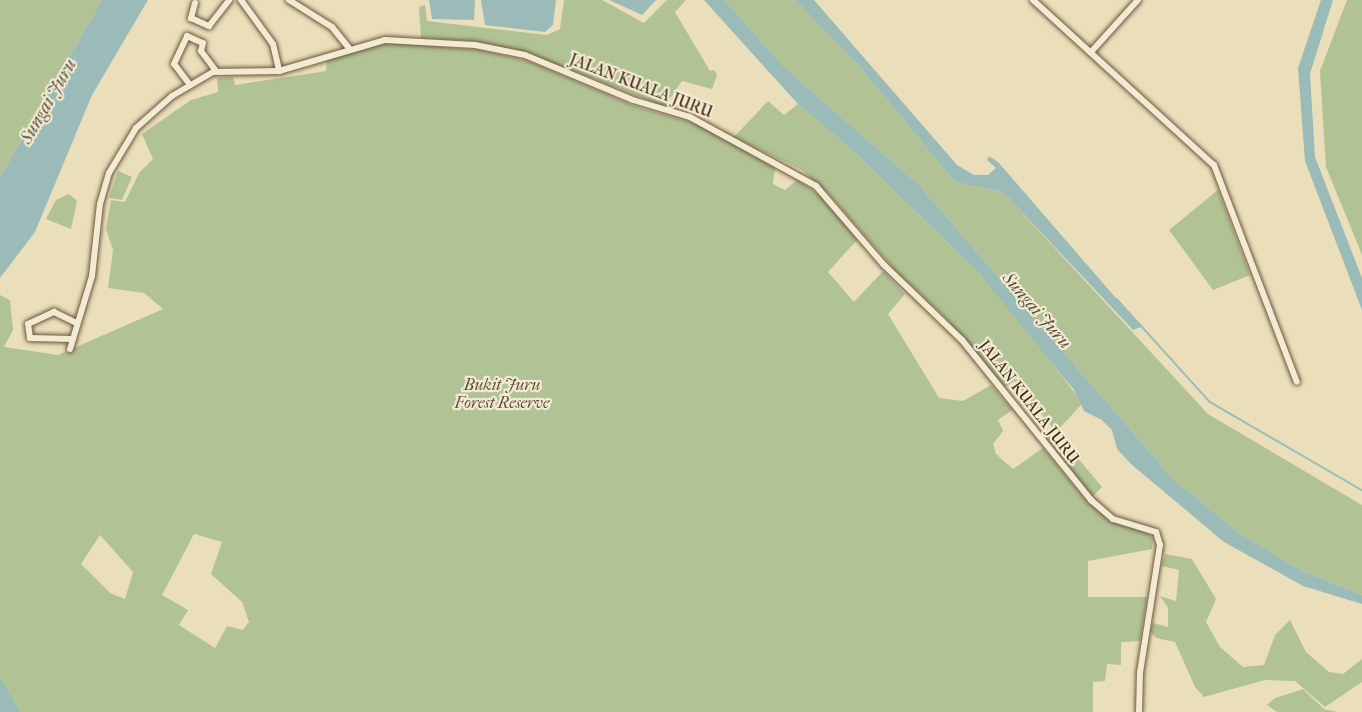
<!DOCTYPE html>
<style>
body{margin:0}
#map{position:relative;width:1362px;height:712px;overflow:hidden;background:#ebdfbb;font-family:"IM FELL French Canon",serif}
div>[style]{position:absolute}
.green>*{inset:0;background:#b1c395}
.water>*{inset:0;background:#9abbb8}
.stream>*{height:1.5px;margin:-0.75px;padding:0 0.75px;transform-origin:0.75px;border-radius:0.75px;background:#9abbb8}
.roads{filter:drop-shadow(0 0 2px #6c563c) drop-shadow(0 0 2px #6c563c)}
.minor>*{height:6px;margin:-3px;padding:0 3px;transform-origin:3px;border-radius:3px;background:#f2ead3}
span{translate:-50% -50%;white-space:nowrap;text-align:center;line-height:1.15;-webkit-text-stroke:4.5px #f2ead3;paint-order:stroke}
.street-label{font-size:16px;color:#412811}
.park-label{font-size:16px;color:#5d4f32;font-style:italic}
.water-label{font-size:18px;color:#574d3b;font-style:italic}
</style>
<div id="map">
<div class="green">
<i style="clip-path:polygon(0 0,102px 0,0 177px)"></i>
<i style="clip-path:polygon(564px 0,602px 0,644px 23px,667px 0,686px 0,675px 12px,710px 71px,714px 70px,717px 75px,712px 89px,682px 81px,669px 100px,669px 108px,525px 52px,475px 41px,421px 38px,419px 7px,425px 5px,427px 21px,547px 35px,560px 29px)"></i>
<i style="clip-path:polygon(725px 0,795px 0,859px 66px,955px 182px,1003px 192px,1208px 414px,1362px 505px,1362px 595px,1302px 571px,1238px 532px,1174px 480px,917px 183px,785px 68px)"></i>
<i style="clip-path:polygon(1347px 0,1362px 0,1362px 255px,1326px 167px,1320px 71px)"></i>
<i style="clip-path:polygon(evenodd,387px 42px,478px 50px,528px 61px,634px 106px,700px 125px,775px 168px,773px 184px,785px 190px,797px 180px,828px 201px,857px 240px,828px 272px,854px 302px,883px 271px,905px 294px,888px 314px,939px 398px,963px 401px,991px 385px,1012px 410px,998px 420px,1003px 431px,993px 444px,996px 454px,1013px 469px,1043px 448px,1088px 503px,1114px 521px,1141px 528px,1153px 539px,1152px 549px,1088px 561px,1088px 597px,1147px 597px,1140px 641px,1121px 642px,1121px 665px,1107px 664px,1105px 681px,1093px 682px,1093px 712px,21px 712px,0 678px,0 295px,10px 300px,13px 330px,4px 347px,58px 355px,163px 309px,144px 293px,108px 288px,113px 250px,106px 229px,111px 200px,125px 202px,139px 173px,153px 159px,142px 134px,191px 100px,218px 92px,217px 78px,233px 77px,235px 85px,326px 71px,327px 58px,387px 42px,194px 534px,222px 542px,211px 574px,242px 602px,249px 622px,243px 630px,227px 626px,215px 648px,179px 625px,188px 610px,162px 595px,194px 534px,387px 42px,100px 535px,133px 572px,125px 599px,110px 593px,81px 564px,100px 535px)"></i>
<i style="clip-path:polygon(768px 101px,784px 115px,798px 104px,852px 150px,979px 273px,1027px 329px,1080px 400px,1081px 405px,1056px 432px,1102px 487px,1092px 497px,1045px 437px,1053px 428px,1014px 381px,1005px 387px,944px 316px,896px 271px,829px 194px,802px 170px,734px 137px)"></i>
<i style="clip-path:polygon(118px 171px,132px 177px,122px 200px,109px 198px)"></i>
<i style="clip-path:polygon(1218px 190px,1250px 275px,1213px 290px,1169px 230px)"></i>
<i style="clip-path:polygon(69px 194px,77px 201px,71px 229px,46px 219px,56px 200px)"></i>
<i style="clip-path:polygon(1165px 554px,1192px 559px,1216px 599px,1206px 622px,1220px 647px,1243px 667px,1264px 665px,1275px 635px,1290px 620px,1306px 652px,1329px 672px,1343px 674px,1362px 659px,1362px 682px,1325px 707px,1295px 681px,1265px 680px,1204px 697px,1195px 687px,1175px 642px,1156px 638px,1150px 631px,1153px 623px,1168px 627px,1168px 608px,1160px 596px,1176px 601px,1179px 570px,1162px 566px)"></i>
<i style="clip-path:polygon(1303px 689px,1324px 709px,1337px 712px,1277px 712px,1267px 705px,1275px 698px)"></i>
</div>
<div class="water">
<i style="clip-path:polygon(102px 0,148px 0,92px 95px,35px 232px,0 278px,0 177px)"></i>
<i style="clip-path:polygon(429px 0,475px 0,474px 20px,432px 19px)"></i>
<i style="clip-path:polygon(481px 0,556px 0,553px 25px,545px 32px,485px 25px)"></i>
<i style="clip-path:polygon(609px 0,656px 0,642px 15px)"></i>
<i style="clip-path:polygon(704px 0,725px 0,785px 68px,917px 183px,1174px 480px,1238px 532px,1302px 571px,1362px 595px,1362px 604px,1303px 586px,1224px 542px,1131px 464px,1117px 449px,1112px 430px,1102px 420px,1084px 411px,1074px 390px,979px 273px,852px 150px,798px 104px)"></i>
<i style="clip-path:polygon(795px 0,814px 0,957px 165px,974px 175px,988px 175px,996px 168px,987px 160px,989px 156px,998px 162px,1141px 327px,1133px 330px,1003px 192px,955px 182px,859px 66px)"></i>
<i style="clip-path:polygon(1321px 0,1333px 0,1310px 74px,1315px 157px,1362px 278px,1362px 310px,1305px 161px,1298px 68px)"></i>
<i style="clip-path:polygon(0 678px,1px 679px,21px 712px,0 712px)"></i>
</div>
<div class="stream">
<i style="left:1117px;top:299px;width:139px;rotate:47.9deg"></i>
<i style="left:1210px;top:402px;width:176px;rotate:30.1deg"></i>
</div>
<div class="roads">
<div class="minor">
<i style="left:241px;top:0;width:54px;rotate:54deg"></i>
<i style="left:273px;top:44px;width:28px;rotate:77deg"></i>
<i style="left:289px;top:0;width:51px;rotate:32.1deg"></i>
<i style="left:332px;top:27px;width:28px;rotate:51deg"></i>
<i style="left:1033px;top:0;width:245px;rotate:42.4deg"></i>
<i style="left:1214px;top:165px;width:232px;rotate:69.1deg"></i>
<i style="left:195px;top:3px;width:16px;rotate:105deg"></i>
<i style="left:191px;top:18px;width:20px;rotate:24deg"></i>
<i style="left:209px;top:26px;width:33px;rotate:-52deg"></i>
<i style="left:1091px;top:52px;width:70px;rotate:-47.9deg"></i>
<i style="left:190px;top:85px;width:26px;rotate:-127deg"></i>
<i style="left:174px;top:64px;width:31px;rotate:-65deg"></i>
<i style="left:187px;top:36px;width:17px;rotate:24deg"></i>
<i style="left:203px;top:43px;width:8px;rotate:104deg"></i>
<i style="left:201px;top:51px;width:25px;rotate:53deg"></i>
<i style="left:73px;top:339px;width:43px;rotate:-178.7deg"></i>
<i style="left:30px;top:338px;width:14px;rotate:-98deg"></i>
<i style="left:28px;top:324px;width:29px;rotate:-25deg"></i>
<i style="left:54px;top:312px;width:25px;rotate:26deg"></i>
<i style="left:70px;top:349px;width:76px;rotate:-73.2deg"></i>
<i style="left:92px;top:276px;width:72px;rotate:-83.7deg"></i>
<i style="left:100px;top:204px;width:32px;rotate:-74deg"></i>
<i style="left:109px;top:173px;width:52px;rotate:-59deg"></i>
<i style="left:136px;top:128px;width:48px;rotate:-41.6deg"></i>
<i style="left:172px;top:96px;width:48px;rotate:-30.3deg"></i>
<i style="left:213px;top:72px;width:66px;rotate:-0.9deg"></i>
<i style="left:279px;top:71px;width:110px;rotate:-16.3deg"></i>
<i style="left:385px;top:40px;width:90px;rotate:3.2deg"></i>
<i style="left:475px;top:45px;width:51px;rotate:11.3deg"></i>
<i style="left:525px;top:55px;width:117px;rotate:22.6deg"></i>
<i style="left:633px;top:100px;width:59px;rotate:16.6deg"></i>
<i style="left:690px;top:117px;width:144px;rotate:28.7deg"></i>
<i style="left:816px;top:186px;width:104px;rotate:49.3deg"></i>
<i style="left:884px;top:265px;width:108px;rotate:43.9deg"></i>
<i style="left:962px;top:340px;width:206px;rotate:51.1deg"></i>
<i style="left:1091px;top:500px;width:29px;rotate:41deg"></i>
<i style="left:1113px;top:519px;width:45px;rotate:16.8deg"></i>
<i style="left:1156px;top:532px;width:14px;rotate:73deg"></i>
<i style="left:1160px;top:545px;width:129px;rotate:98.9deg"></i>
<i style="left:1140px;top:672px;width:40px;rotate:91.4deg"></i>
</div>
</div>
<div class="street-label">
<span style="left:641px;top:86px;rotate:21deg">JALAN KUALA JURU</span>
<span style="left:1029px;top:402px;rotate:52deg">JALAN KUALA JURU</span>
</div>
<div class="park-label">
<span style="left:502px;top:394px">Bukit Juru<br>Forest Reserve</span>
</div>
<div class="water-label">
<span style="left:49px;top:102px;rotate:-60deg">Sungai Juru</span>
<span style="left:1036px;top:311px;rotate:49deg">Sungai Juru</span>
</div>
</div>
